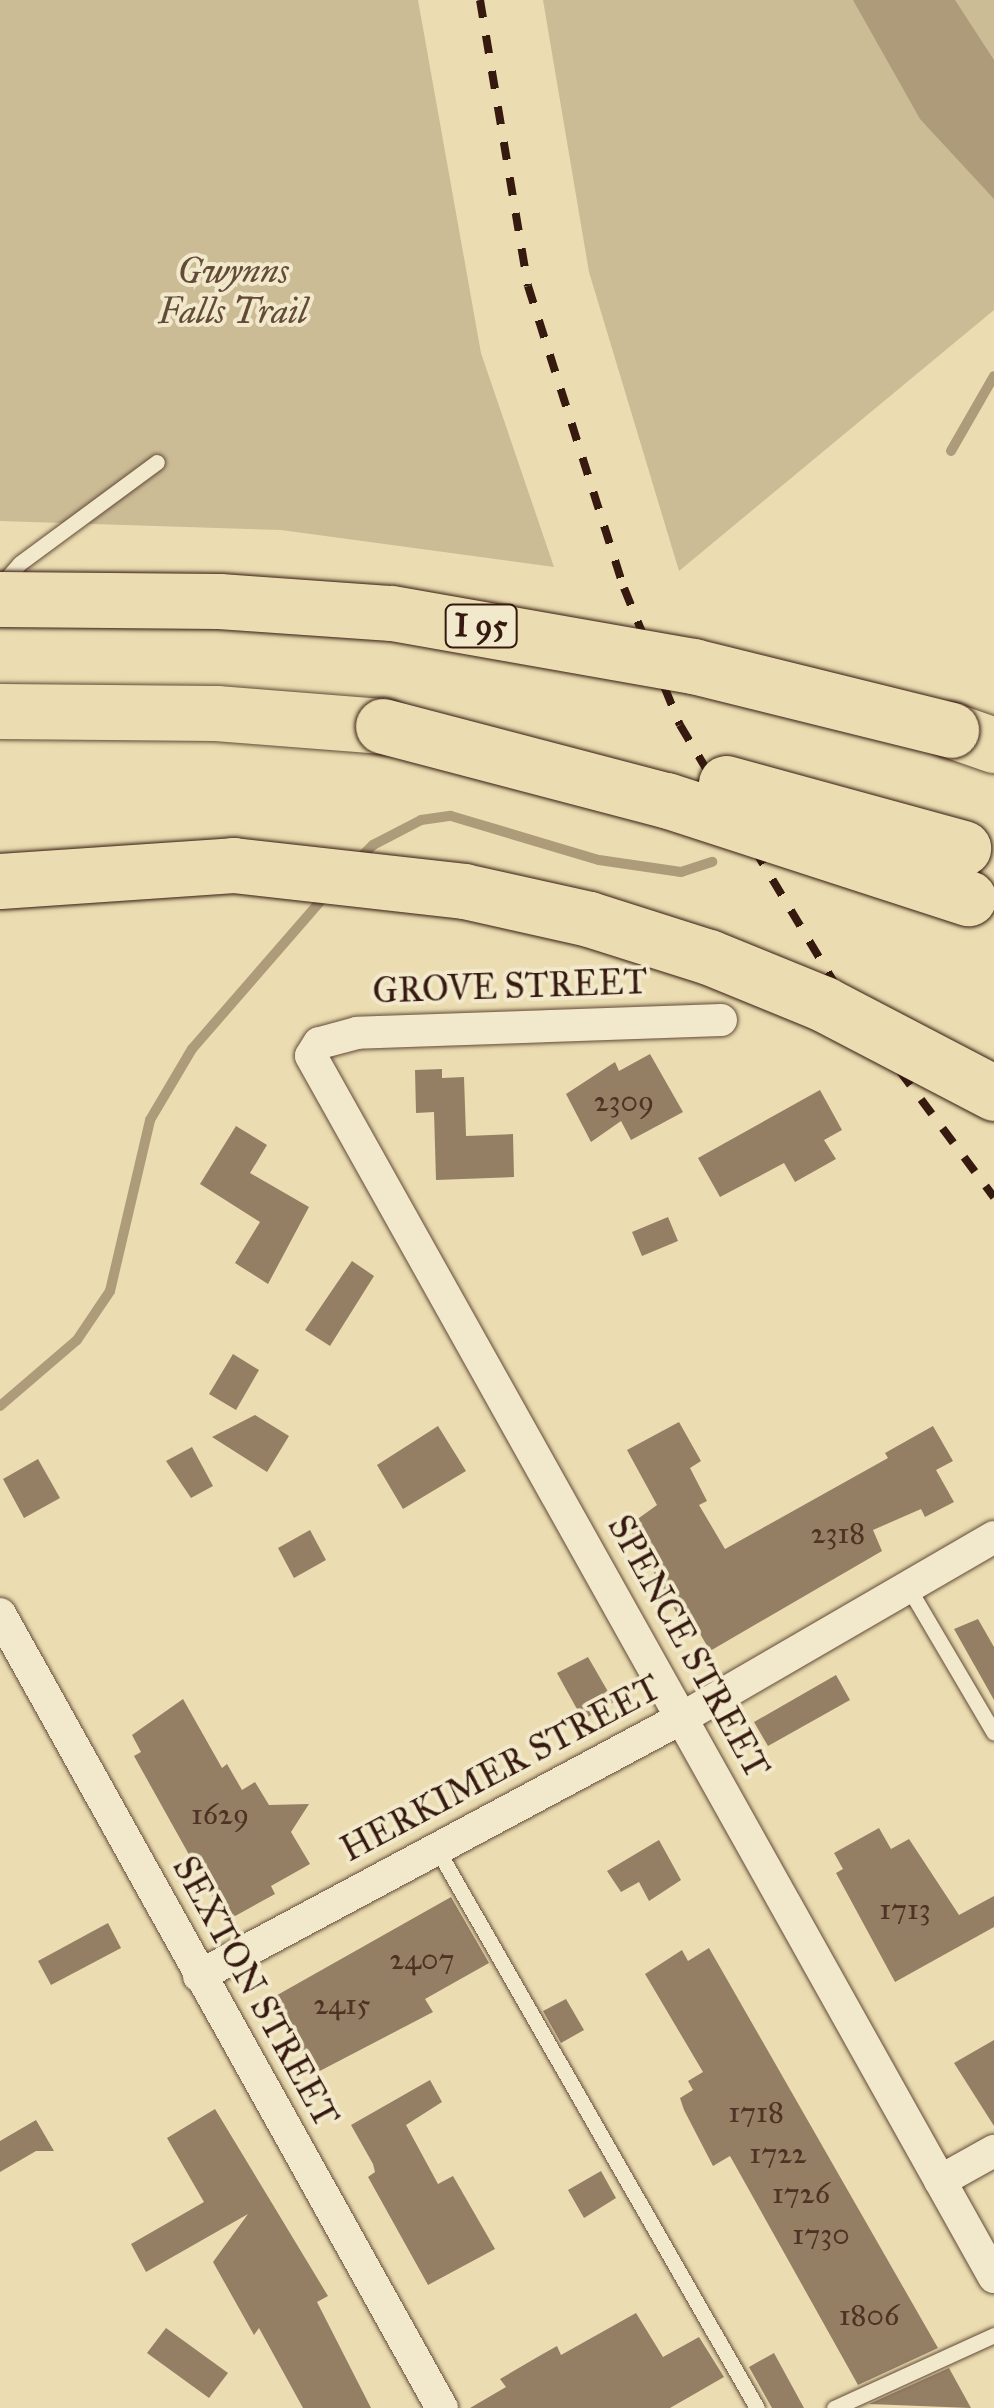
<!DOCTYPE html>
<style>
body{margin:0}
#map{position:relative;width:994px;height:2408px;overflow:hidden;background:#ebddb1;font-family:"IM FELL Great Primer",serif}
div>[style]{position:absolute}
.green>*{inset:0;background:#ccbc96}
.water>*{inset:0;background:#ad9b7a}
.stream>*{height:10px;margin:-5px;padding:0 5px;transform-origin:5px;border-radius:5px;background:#ad9b7a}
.building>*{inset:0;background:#947f64}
.roads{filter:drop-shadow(0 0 2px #634b38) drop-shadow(0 0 2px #634b38)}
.service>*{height:15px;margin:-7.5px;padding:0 7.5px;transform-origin:7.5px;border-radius:7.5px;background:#f2e9cc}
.minor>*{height:32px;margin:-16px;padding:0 16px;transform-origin:16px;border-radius:16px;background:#f2e9cc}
.motorway>*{height:55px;margin:-27.5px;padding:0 27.5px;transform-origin:27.5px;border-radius:27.5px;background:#ebddb1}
.rail>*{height:8px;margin-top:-4px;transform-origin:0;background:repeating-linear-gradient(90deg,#361a10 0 18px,transparent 0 36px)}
.bridges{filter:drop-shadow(0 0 2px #361a10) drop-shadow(0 0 2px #361a10)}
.motorway-bridge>*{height:55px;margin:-27.5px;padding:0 27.5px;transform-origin:27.5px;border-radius:27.5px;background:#ebddb1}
span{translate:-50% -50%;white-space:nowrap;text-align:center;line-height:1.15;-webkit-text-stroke:8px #f2e9cc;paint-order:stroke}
.number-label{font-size:30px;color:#4e3325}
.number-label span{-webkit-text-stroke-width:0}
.shield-label span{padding:2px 8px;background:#f2e9cc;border:2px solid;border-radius:8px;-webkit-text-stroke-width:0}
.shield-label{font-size:32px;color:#361a10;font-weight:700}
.park-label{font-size:35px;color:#634b38;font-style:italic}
.street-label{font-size:35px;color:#361a10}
</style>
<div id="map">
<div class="green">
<i style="clip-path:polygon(0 0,418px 0,481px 353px,554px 567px,281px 530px,0 521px)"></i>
<i style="clip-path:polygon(543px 0,994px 0,994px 310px,679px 571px,589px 272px)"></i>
</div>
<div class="water">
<i style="clip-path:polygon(853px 0,955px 0,994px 60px,994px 199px,920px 119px)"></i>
</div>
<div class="stream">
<i style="left:951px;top:451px;width:86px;rotate:-60.2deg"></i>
<i style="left:358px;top:860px;width:21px;rotate:-45deg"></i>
<i style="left:373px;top:845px;width:54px;rotate:-27.5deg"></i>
<i style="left:421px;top:820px;width:30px;rotate:-8deg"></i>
<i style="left:451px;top:816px;width:154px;rotate:16.6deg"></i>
<i style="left:599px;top:860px;width:83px;rotate:8.3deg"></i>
<i style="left:681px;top:872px;width:33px;rotate:-18deg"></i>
<i style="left:0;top:1406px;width:101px;rotate:-40.6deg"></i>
<i style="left:77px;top:1340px;width:59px;rotate:-56deg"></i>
<i style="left:110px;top:1291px;width:176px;rotate:-76.8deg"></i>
<i style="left:150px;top:1120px;width:82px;rotate:-59.4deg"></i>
<i style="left:192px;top:1049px;width:204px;rotate:-49deg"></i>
</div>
<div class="building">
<i style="clip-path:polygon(650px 1054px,683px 1112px,631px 1140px,621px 1121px,591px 1142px,566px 1094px,615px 1062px,619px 1071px)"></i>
<i style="clip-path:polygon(442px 1069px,442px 1078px,464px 1077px,466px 1136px,513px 1134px,514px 1177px,436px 1180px,434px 1112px,416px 1113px,415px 1070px)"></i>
<i style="clip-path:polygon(820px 1090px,842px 1130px,824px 1140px,836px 1159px,795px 1182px,784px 1163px,720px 1197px,698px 1158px)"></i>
<i style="clip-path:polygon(236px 1126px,267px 1145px,250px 1173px,309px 1207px,268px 1284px,235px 1263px,260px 1222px,200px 1184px)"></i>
<i style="clip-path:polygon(668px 1217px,678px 1241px,642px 1256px,632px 1232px)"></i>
<i style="clip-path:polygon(352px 1261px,374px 1276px,330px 1346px,305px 1330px)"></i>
<i style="clip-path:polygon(233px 1354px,259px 1370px,236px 1410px,209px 1394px)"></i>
<i style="clip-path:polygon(255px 1415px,289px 1436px,267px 1472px,212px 1437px)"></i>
<i style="clip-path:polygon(679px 1422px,701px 1461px,690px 1468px,707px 1501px,699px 1505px,725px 1549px,888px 1458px,885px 1453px,933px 1426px,953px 1461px,936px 1470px,954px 1502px,925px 1517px,921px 1509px,873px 1530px,882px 1551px,710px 1651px,695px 1625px,686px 1630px,628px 1526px,657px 1505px,627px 1450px)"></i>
<i style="clip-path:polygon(438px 1426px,466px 1471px,403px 1509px,377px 1465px)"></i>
<i style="clip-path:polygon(192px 1447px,213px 1486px,191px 1498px,166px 1461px)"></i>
<i style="clip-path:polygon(38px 1459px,60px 1498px,24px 1518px,3px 1479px)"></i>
<i style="clip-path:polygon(310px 1530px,326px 1560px,294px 1578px,278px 1548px)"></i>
<i style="clip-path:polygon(978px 1619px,994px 1647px,994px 1700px,954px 1629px)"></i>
<i style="clip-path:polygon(588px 1657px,614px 1702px,583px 1720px,557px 1673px)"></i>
<i style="clip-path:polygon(836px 1675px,850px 1700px,768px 1746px,754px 1722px)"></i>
<i style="clip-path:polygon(183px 1699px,222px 1768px,227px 1764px,242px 1790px,255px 1782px,269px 1805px,309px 1804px,291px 1832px,310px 1864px,271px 1886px,275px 1894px,226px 1921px,134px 1756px,141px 1752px,132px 1735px)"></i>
<i style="clip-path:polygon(879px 1828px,891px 1849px,909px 1839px,959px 1915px,994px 1896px,994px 1927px,895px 1982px,836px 1873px,843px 1869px,834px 1853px)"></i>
<i style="clip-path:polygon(659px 1840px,681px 1880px,649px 1901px,639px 1882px,621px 1892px,607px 1871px)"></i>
<i style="clip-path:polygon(451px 1897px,489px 1963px,425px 1999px,433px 2012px,314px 2074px,272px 1998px)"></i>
<i style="clip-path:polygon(108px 1923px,121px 1948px,51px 1985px,38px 1961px)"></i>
<i style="clip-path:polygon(709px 1948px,938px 2348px,858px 2385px,730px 2156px,713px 2166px,684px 2110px,680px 2098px,693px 2090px,688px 2081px,703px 2072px,645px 1974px,682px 1950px,688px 1961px)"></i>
<i style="clip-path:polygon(566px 1999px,584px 2030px,561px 2043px,543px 2011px)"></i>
<i style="clip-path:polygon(994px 2040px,994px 2126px,954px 2063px)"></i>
<i style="clip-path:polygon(430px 2080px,442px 2102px,406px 2125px,438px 2184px,453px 2176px,495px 2249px,428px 2285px,368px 2177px,375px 2172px,373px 2164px,351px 2125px)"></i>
<i style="clip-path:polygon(215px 2109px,328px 2296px,317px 2302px,371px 2408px,303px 2408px,259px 2328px,254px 2335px,213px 2262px,248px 2214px,146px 2272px,131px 2244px,204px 2202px,167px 2138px)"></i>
<i style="clip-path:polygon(36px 2120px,54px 2151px,36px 2151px,0 2172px,0 2141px)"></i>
<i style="clip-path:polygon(601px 2171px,616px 2198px,584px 2218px,568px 2190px)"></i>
<i style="clip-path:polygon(636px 2313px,663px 2357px,699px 2337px,724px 2377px,670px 2408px,470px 2408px,506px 2387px,500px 2379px,541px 2355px,557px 2346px,561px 2355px)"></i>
<i style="clip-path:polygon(166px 2328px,228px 2373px,209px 2398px,147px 2353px)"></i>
<i style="clip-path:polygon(774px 2353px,804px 2408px,772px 2408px,749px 2367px)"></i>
<i style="clip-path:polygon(949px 2368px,971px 2408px,869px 2404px)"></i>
</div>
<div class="roads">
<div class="service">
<i style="left:0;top:586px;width:30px;rotate:-49deg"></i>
<i style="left:20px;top:563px;width:170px;rotate:-36.4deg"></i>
<i style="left:908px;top:1587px;width:169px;rotate:59.5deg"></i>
<i style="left:437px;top:1849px;width:644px;rotate:60.21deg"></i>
<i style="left:834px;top:2408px;width:176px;rotate:-24.5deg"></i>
</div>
<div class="minor">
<i style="left:721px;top:1020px;width:364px;rotate:178deg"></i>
<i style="left:357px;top:1033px;width:39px;rotate:165deg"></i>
<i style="left:319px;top:1043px;width:15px;rotate:122deg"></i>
<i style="left:311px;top:1056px;width:1399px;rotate:60.78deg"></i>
<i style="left:0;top:1614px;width:909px;rotate:60.9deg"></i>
<i style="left:199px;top:1976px;width:548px;rotate:-28.11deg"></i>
<i style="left:682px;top:1718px;width:361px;rotate:-30.1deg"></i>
<i style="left:940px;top:2181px;width:62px;rotate:-29.1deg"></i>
</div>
<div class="motorway">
<i style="left:0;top:711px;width:216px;rotate:0.5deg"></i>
<i style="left:216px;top:713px;width:168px;rotate:4.5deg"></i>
<i style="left:951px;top:730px;width:46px;rotate:19.2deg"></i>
</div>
</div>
<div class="rail">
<i style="left:480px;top:0;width:290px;rotate:80.5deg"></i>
<i style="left:528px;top:286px;width:317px;rotate:72.4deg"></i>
<i style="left:624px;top:588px;width:148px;rotate:67.8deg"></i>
<i style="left:680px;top:725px;width:302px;rotate:59.1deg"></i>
<i style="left:835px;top:984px;width:266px;rotate:53.3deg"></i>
</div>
<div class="bridges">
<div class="motorway-bridge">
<i style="left:0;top:599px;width:219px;rotate:0.5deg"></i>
<i style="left:219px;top:601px;width:173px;rotate:4deg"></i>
<i style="left:392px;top:613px;width:306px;rotate:10deg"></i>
<i style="left:693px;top:666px;width:266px;rotate:13.9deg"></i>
<i style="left:383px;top:726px;width:293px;rotate:14.7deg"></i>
<i style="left:666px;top:800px;width:318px;rotate:18deg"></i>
<i style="left:726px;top:783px;width:246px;rotate:15.3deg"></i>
<i style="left:0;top:881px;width:234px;rotate:-3.9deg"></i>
<i style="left:233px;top:865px;width:232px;rotate:6.4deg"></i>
<i style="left:464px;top:891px;width:128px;rotate:12.6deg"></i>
<i style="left:589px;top:919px;width:126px;rotate:17.6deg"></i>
<i style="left:709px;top:957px;width:124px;rotate:22.2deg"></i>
<i style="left:824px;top:1004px;width:192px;rotate:27.6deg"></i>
</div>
</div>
<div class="number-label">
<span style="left:624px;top:1101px">2309</span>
<span style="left:838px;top:1533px">2318</span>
<span style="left:220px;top:1814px">1629</span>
<span style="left:905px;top:1909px">1713</span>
<span style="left:422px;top:1959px">2407</span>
<span style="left:342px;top:2004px">2415</span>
<span style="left:756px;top:2112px">1718</span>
<span style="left:778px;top:2153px">1722</span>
<span style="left:801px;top:2193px">1726</span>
<span style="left:821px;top:2234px">1730</span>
<span style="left:869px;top:2315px">1806</span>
</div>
<div class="shield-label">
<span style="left:481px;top:626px">I 95</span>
</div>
<div class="park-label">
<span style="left:233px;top:292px">Gwynns<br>Falls Trail</span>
</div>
<div class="street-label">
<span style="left:510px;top:987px;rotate:-2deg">GROVE STREET</span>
<span style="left:688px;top:1647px;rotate:61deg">SPENCE STREET</span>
<span style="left:501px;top:1769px;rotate:-28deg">HERKIMER STREET</span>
<span style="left:255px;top:1992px;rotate:61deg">SEXTON STREET</span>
</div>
</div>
